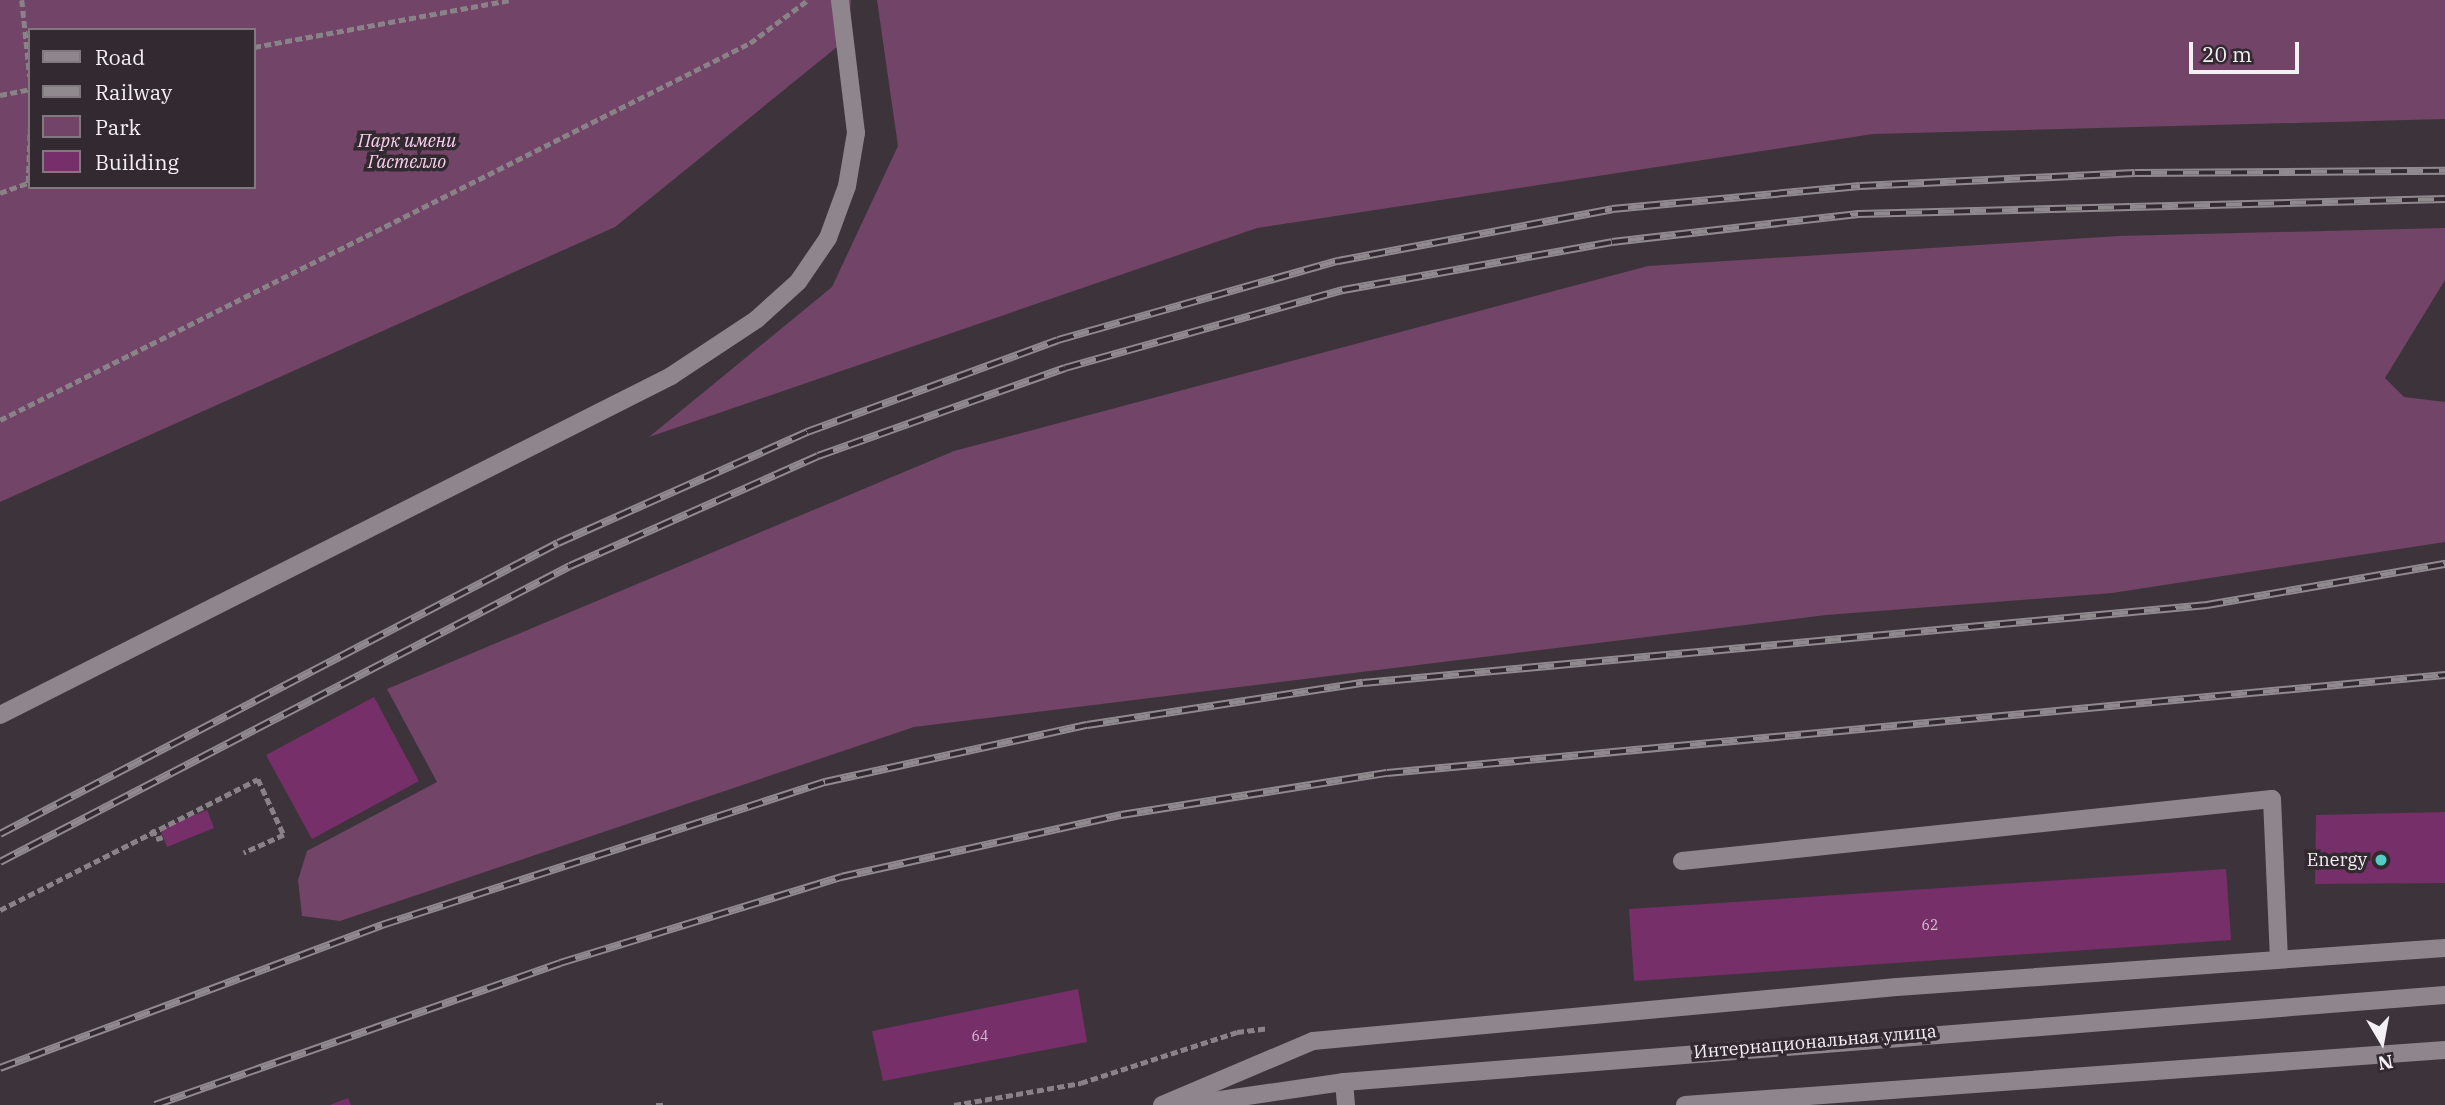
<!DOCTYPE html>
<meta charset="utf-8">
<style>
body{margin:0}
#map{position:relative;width:2445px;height:1105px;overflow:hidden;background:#3c343a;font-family:"IBM Plex Serif",serif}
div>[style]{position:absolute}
.green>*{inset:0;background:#724468}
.building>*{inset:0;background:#772f6a}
.path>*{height:4.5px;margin-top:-2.25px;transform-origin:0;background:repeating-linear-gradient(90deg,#898388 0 7px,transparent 0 10.5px)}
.lane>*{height:18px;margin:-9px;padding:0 9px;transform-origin:9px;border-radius:9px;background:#8f858c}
.street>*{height:18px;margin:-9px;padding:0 9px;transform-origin:9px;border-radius:9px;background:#8f858c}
.secondary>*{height:18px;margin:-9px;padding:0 9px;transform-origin:9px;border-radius:9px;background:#8f858c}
.rail>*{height:8px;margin-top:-4px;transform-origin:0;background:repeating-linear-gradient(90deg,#322a30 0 16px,#908a8f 0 32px);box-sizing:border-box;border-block:2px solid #908a8f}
.dots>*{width:19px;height:19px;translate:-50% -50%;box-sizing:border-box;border:4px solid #322a30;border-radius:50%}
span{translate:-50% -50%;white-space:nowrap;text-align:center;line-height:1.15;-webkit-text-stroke:7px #322a30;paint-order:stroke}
.number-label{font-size:14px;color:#d6c0d2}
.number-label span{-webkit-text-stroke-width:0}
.park-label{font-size:18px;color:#fad0ef;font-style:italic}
.poi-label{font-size:18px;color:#f5f0f4}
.right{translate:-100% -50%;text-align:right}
.street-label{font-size:18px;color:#f5f0f4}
.legend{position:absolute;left:28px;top:28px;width:228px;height:161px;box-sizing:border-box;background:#322a30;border:2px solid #80797e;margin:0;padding:9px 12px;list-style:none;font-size:21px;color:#f5f0f4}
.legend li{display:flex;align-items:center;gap:14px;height:35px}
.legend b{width:35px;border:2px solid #80797e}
.north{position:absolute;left:2347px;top:1007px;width:70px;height:70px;-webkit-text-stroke:5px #322a30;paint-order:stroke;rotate:170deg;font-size:19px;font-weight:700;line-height:28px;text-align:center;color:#f5f0f4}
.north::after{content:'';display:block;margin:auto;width:24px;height:32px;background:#f5f0f4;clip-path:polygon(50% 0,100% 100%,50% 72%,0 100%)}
.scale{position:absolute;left:2189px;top:42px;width:110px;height:32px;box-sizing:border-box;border:4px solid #f5f0f4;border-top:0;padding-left:9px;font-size:21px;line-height:24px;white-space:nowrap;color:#f5f0f4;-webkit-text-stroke:5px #322a30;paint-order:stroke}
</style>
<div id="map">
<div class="green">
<i style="clip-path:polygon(evenodd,0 0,851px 0,848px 38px,615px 227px,0 502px,0 0,30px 30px,254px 30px,254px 187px,30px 187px,30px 30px)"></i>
<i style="clip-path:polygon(877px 0,2445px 0,2445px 119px,1873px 134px,1257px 228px,649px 437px,832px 287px,898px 146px)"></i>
<i style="clip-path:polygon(2445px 228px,2445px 280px,2385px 378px,2404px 397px,2445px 402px,2445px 542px,2112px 593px,1826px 615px,914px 727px,340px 921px,302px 916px,298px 880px,307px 851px,437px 782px,387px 689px,954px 451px,1648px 266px,2119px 236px)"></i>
</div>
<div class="building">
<i style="clip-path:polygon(374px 697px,419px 781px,312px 839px,266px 755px)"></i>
<i style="clip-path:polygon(207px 810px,214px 828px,167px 847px,160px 829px)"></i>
<i style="clip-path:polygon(2445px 812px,2445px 883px,2315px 884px,2316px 815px)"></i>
<i style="clip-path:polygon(2226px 869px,2231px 940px,1634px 981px,1629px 909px)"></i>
<i style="clip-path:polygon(1078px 989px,1087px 1042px,883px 1081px,872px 1031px)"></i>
<i style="clip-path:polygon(348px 1098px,351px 1105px,330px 1105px)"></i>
</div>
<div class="path">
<i style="left:22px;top:0;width:77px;rotate:84.1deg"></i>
<i style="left:254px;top:47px;width:259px;rotate:-10.4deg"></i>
<i style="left:0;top:95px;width:31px;rotate:-11deg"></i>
<i style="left:0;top:193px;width:30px;rotate:-20deg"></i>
<i style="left:28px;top:183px;width:55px;rotate:-87.9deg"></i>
<i style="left:0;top:420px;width:839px;rotate:-26.69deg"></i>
<i style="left:750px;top:43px;width:72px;rotate:-36.6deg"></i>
<i style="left:153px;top:829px;width:10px;rotate:73deg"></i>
<i style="left:156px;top:839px;width:7px;rotate:-16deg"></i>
<i style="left:0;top:910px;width:289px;rotate:-26.9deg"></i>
<i style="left:258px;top:779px;width:62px;rotate:65.1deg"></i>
<i style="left:284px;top:835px;width:44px;rotate:155.8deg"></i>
<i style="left:656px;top:1105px;width:11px"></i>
<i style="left:954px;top:1105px;width:129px;rotate:-9.8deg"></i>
<i style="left:1081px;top:1083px;width:164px;rotate:-18.1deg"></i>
<i style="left:1237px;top:1032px;width:31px;rotate:-7deg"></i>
</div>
<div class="lane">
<i style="left:1682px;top:861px;width:593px;rotate:-6deg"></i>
<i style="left:2272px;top:799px;width:160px;rotate:87.5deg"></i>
<i style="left:1344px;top:1082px;width:23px;rotate:85deg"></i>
<i style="left:1162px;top:1105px;width:164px;rotate:-23deg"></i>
<i style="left:1313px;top:1041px;width:586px;rotate:-5.28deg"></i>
<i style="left:1897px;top:987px;width:549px;rotate:-4.07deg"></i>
</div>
<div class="street">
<i style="left:0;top:715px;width:752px;rotate:-26.8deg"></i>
<i style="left:671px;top:376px;width:103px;rotate:-33.5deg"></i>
<i style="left:757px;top:319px;width:55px;rotate:-42.1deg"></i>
<i style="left:798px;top:282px;width:53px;rotate:-55.7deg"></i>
<i style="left:828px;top:238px;width:55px;rotate:-69.9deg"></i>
<i style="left:847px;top:186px;width:54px;rotate:-80.4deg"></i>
<i style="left:856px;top:133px;width:134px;rotate:-96.9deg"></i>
</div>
<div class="secondary">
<i style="left:1186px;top:1105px;width:160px;rotate:-8.3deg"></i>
<i style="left:1344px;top:1082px;width:1104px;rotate:-4.52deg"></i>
<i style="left:1685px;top:1105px;width:762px;rotate:-4.14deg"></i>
</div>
<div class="rail">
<i style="left:0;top:834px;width:629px;rotate:-27.54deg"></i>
<i style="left:558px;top:543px;width:273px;rotate:-24deg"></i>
<i style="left:807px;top:432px;width:267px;rotate:-20.1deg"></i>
<i style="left:1058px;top:340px;width:291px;rotate:-15.8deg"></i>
<i style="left:1338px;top:261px;width:279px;rotate:-10.7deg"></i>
<i style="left:1612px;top:209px;width:249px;rotate:-5.3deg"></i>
<i style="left:1860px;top:186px;width:275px;rotate:-2.7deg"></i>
<i style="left:2135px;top:173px;width:310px;rotate:-0.4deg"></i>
<i style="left:0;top:862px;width:642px;rotate:-27.44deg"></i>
<i style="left:570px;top:566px;width:271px;rotate:-23.9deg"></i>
<i style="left:818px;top:456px;width:262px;rotate:-19.6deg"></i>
<i style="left:1065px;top:368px;width:289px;rotate:-15.7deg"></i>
<i style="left:1343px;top:290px;width:273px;rotate:-10.1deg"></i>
<i style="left:1612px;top:242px;width:248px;rotate:-6.5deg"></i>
<i style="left:1858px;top:214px;width:587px;rotate:-1.46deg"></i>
<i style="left:0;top:1068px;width:408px;rotate:-20.5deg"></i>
<i style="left:382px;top:925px;width:466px;rotate:-17.9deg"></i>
<i style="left:825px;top:782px;width:268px;rotate:-12.3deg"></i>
<i style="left:1087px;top:725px;width:279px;rotate:-8.7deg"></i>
<i style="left:1363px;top:683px;width:848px;rotate:-5.28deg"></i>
<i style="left:2207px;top:605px;width:242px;rotate:-9.8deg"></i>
<i style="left:155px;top:1105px;width:429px;rotate:-19.3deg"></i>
<i style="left:560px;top:963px;width:294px;rotate:-17deg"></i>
<i style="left:841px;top:877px;width:287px;rotate:-12.5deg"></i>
<i style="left:1121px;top:815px;width:269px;rotate:-9deg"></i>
<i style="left:1387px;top:773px;width:1063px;rotate:-5.29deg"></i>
</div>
<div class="dots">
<i style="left:2381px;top:860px;background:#54cdc6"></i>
</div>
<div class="number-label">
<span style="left:1930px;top:925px">62</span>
<span style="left:980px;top:1036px">64</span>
</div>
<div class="park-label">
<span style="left:407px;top:152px">Парк имени<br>Гастелло</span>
</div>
<div class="poi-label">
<span class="right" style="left:2367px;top:860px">Energy</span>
</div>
<div class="street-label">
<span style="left:1815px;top:1042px;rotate:-5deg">Интернациональная улица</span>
</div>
<ul class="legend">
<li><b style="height:9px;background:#8f858c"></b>Road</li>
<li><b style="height:9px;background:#908a8f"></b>Railway</li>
<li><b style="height:19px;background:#724468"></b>Park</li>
<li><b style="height:19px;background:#772f6a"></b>Building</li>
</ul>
<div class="north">N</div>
<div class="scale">20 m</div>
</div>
